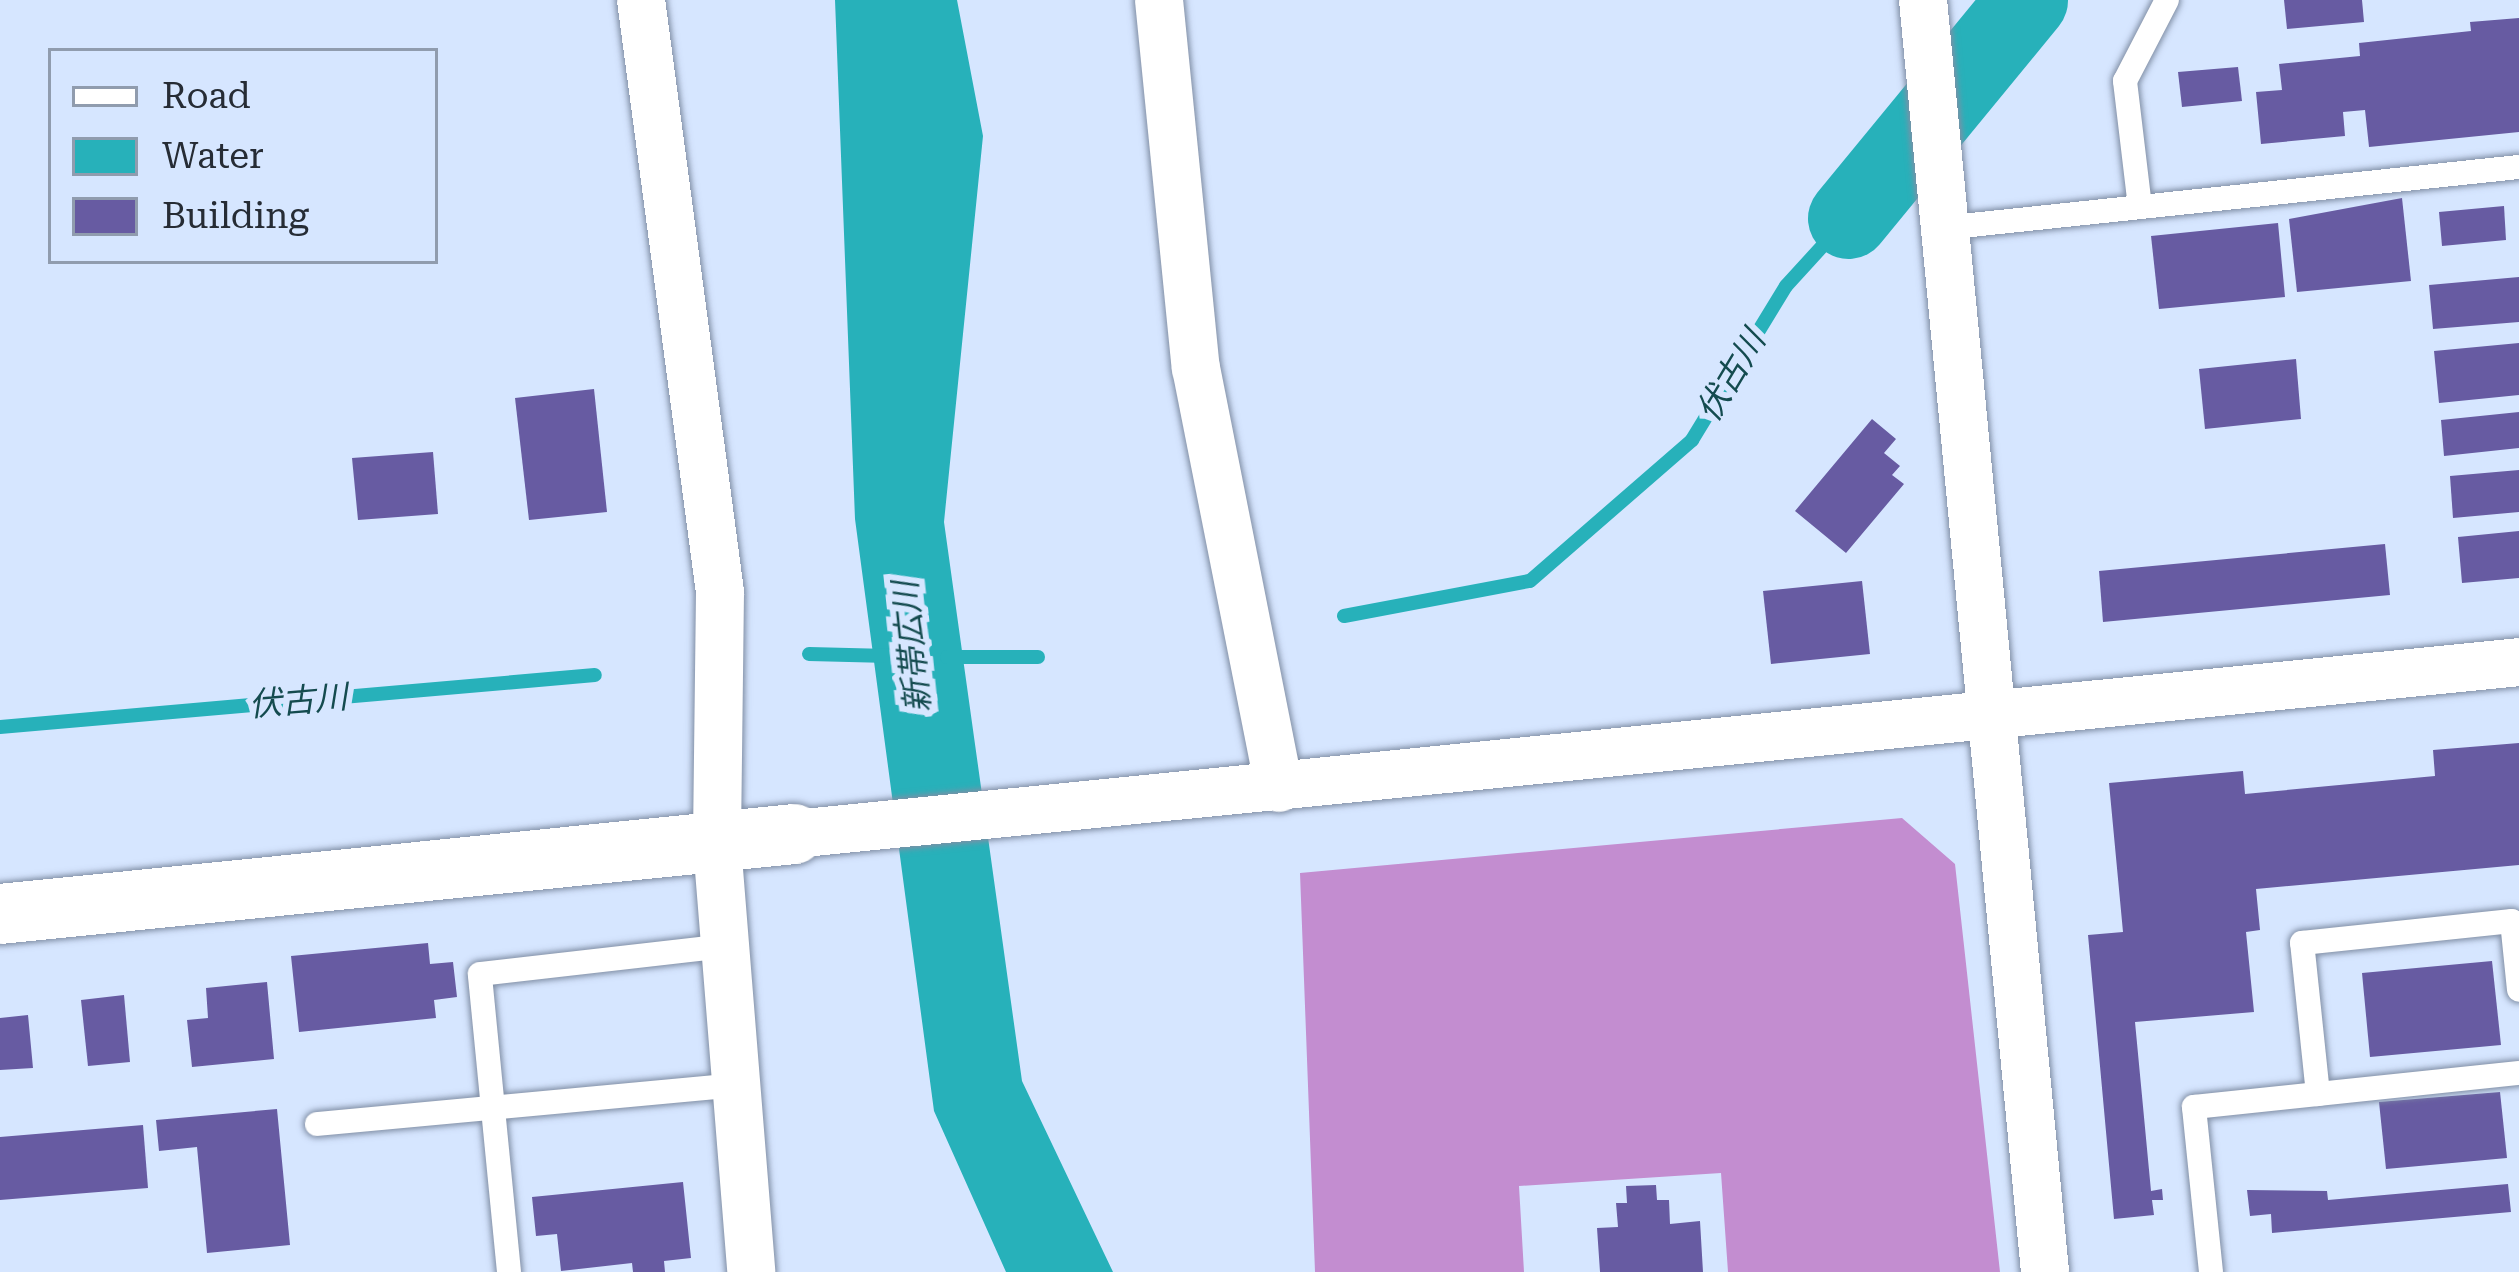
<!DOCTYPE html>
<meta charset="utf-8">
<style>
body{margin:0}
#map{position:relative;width:2519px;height:1272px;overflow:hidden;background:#d6e6ff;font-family:"Roboto Serif","Noto Sans JP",serif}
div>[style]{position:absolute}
.forest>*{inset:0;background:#c38dd0}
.water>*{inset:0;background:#27b1ba}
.stream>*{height:14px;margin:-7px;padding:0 7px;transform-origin:7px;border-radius:7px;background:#27b1ba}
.river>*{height:81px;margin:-40.5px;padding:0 40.5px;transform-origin:40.5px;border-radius:40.5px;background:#27b1ba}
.building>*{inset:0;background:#675ba2}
.roads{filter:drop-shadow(0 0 3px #818fa6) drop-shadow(0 0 3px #818fa6)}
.service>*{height:24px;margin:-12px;padding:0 12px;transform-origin:12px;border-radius:12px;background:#fff}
.minor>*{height:48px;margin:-24px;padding:0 24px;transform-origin:24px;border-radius:24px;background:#fff}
.tertiary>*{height:60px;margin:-30px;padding:0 30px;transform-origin:30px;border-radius:30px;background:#fff}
span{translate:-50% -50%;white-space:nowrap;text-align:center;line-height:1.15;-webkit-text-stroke:12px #d6e6ff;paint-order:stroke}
.water-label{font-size:33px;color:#144b4f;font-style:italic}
.legend{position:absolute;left:48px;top:48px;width:390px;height:216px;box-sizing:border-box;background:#d6e6ff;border:3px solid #909cae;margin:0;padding:15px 21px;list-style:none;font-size:36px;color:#262c35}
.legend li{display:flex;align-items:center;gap:24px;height:60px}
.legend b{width:60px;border:3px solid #909cae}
</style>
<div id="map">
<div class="forest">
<i style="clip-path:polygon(1902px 818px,1955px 864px,2000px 1272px,1728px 1272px,1721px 1173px,1519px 1186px,1524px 1272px,1315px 1272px,1300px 873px)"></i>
</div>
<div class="water">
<i style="clip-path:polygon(835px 0,957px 0,983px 136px,944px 522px,1022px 1081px,1113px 1272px,1006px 1272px,934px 1111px,855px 519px)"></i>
</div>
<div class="stream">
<i style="left:1344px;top:616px;width:189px;rotate:-10.7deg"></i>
<i style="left:1530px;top:581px;width:215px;rotate:-41deg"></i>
<i style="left:1692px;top:440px;width:180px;rotate:-58.6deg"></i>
<i style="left:1786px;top:286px;width:92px;rotate:-47.6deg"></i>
<i style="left:809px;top:654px;width:80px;rotate:1.4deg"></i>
<i style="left:947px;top:657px;width:91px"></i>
<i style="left:0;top:727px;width:597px;rotate:-4.99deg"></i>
</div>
<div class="river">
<i style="left:1848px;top:218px;width:282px;rotate:-50.6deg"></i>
</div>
<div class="building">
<i style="clip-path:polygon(2284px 0,2362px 0,2364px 22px,2287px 29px)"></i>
<i style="clip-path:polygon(2519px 18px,2519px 132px,2369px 147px,2365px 110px,2343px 112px,2345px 136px,2261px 144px,2256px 92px,2282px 90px,2279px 64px,2360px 56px,2359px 43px,2471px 31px,2470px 22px)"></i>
<i style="clip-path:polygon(2238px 67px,2242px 101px,2182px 107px,2178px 72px)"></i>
<i style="clip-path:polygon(2402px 198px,2411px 281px,2297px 292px,2289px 219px)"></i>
<i style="clip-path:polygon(2504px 206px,2506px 240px,2442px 246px,2439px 212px)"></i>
<i style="clip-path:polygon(2278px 223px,2285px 297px,2159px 309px,2151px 236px)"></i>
<i style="clip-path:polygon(2519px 277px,2519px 322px,2433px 329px,2429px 285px)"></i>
<i style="clip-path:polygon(2519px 343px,2519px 395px,2439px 403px,2434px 351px)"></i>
<i style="clip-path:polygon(2296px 359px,2301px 419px,2205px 429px,2199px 369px)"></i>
<i style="clip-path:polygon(594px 389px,607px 512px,529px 520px,515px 398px)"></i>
<i style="clip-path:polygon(2519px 412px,2519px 448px,2444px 456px,2441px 420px)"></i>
<i style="clip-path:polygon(1872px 419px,1896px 439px,1884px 453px,1900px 466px,1892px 475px,1904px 484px,1846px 553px,1795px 511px)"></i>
<i style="clip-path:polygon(433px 452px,438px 514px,358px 520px,352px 458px)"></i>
<i style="clip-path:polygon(2519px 470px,2519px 512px,2453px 518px,2450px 476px)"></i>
<i style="clip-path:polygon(2519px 531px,2519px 578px,2462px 583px,2458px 537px)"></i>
<i style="clip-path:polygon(2385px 544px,2390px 595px,2103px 622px,2099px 571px)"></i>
<i style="clip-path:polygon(1862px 581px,1870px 654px,1771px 664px,1763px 591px)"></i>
<i style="clip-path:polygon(2519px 743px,2519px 865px,2256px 889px,2260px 930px,2246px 932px,2254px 1012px,2135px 1022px,2151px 1191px,2162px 1189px,2163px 1200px,2152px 1200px,2154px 1215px,2114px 1219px,2088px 935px,2123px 932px,2109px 783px,2243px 771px,2245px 794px,2435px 776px,2433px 750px)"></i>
<i style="clip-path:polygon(428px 943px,430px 964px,453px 962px,457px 997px,434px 1000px,436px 1018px,299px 1032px,291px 956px)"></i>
<i style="clip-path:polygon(2492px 961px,2501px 1045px,2370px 1057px,2362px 973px)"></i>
<i style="clip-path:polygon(267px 982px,274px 1059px,192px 1067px,187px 1020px,208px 1018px,206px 988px)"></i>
<i style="clip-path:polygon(124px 995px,130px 1062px,88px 1066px,81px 1000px)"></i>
<i style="clip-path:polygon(28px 1015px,33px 1068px,0 1070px,0 1018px)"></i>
<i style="clip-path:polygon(2500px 1092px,2507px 1158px,2386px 1169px,2379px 1102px)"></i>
<i style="clip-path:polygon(277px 1109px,290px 1245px,207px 1253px,197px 1147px,159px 1151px,156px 1120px)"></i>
<i style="clip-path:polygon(143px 1125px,148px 1188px,0 1200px,0 1137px)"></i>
<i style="clip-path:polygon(683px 1182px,691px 1258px,664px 1261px,665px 1272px,633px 1272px,632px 1263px,561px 1271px,557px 1234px,536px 1236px,532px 1197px)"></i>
<i style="clip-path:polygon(2508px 1184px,2511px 1212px,2272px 1233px,2271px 1214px,2250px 1216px,2247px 1190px,2327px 1191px,2328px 1200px)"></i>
<i style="clip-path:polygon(1656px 1185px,1657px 1200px,1669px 1200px,1670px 1224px,1700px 1221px,1703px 1272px,1600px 1272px,1597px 1228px,1618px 1227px,1616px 1203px,1627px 1203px,1626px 1186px)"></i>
</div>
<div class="roads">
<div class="service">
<i style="left:2140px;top:207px;width:127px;rotate:-96.8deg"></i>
<i style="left:2125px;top:81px;width:91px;rotate:-62.6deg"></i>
<i style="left:1943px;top:228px;width:579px;rotate:-6.05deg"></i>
<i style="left:2318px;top:1094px;width:152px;rotate:-96deg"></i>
<i style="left:2302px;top:943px;width:211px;rotate:-6deg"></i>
<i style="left:2512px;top:921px;width:69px;rotate:84.2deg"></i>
<i style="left:317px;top:1124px;width:421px;rotate:-5.3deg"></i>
<i style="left:509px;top:1272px;width:299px;rotate:-95.6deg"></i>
<i style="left:480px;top:974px;width:247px;rotate:-6.5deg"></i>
<i style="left:2211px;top:1272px;width:166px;rotate:-95.9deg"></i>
<i style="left:2194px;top:1107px;width:327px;rotate:-6deg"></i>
</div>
<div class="minor">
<i style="left:641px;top:0;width:597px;rotate:82.4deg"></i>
<i style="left:720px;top:592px;width:253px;rotate:90.7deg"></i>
<i style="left:717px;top:845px;width:428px;rotate:85.4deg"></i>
<i style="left:1159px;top:0;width:370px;rotate:84.3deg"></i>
<i style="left:1196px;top:368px;width:428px;rotate:78.8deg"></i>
<i style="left:1923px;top:0;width:1278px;rotate:84.52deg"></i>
<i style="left:794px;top:834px;width:1734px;rotate:-5.69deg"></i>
</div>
<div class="tertiary">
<i style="left:0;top:914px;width:798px;rotate:-5.75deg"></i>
</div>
</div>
<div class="water-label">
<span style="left:1731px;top:376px;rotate:-59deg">伏古川</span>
<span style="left:912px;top:647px;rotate:-96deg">新帯広川</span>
<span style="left:298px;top:701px;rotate:-5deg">伏古川</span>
</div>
<ul class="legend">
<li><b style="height:15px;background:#fff"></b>Road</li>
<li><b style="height:33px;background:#27b1ba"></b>Water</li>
<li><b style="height:33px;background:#675ba2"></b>Building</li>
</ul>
</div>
